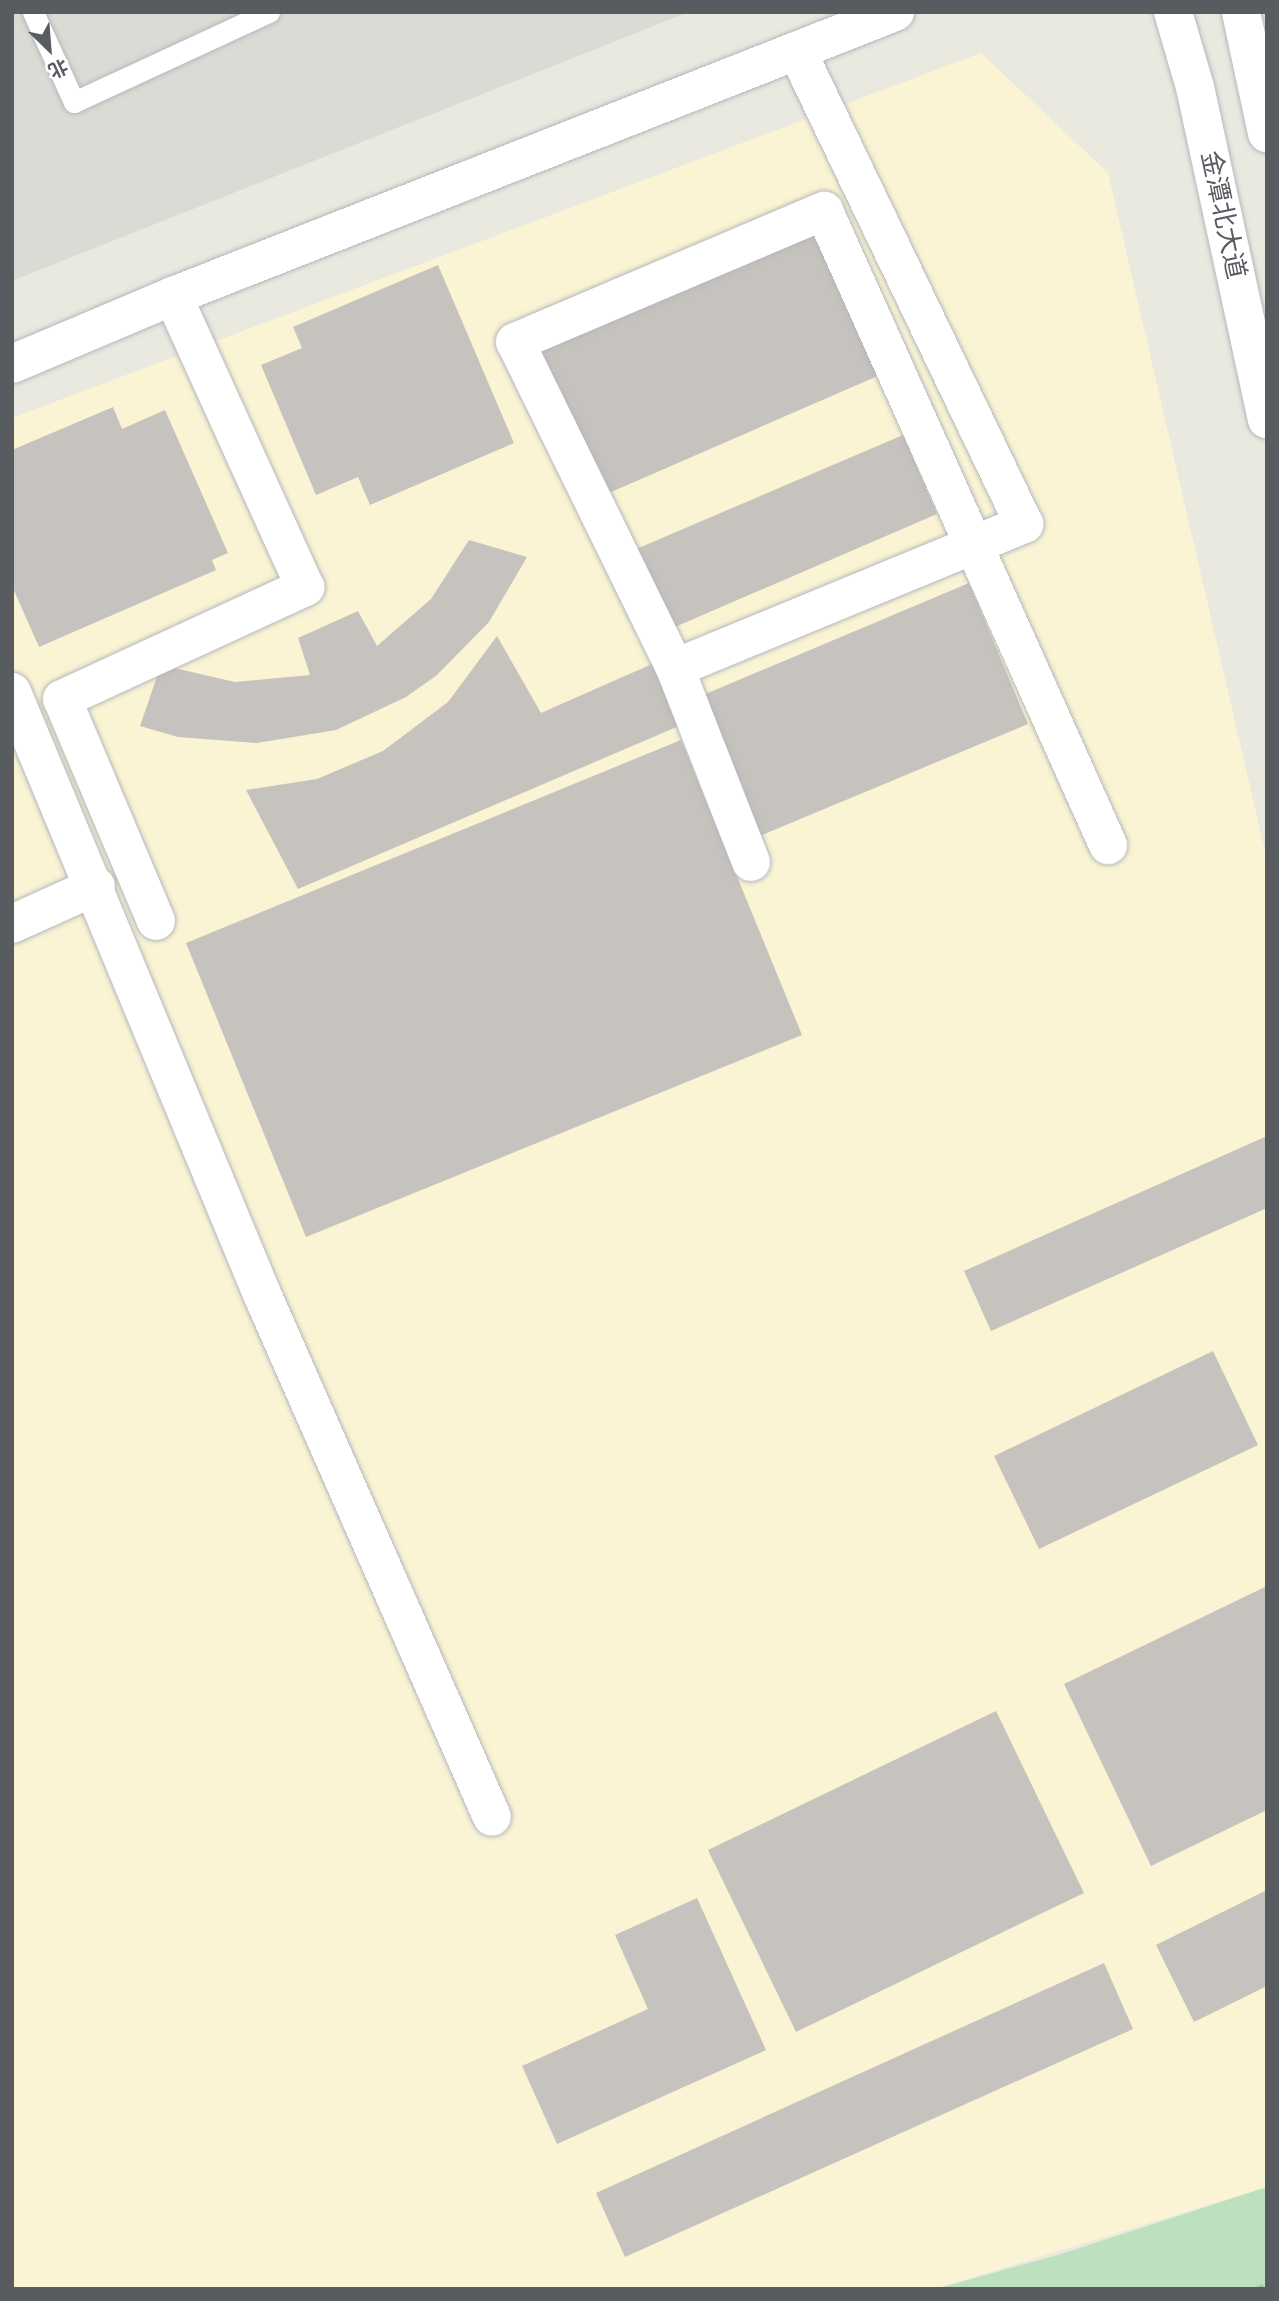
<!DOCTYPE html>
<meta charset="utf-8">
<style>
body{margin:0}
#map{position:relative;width:1279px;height:2301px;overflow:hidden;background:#eae9e0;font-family:Figtree,"Noto Sans SC",sans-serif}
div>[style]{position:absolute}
.commercial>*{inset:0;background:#faf4d4}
.industrial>*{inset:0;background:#dcdad4}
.green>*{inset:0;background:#bde1bf}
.building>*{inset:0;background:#c6c2bd}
.path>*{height:4.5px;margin-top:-2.25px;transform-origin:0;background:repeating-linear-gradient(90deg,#97c1a6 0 7px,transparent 0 10.5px)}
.roads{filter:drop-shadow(0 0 2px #b5b7bc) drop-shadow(0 0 2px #b5b7bc)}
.service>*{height:21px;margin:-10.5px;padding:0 10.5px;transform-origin:10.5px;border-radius:10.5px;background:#fff}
.minor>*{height:38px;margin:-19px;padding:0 19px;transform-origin:19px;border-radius:19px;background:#fff}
.tertiary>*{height:38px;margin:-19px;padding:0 19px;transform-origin:19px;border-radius:19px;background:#fff}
.secondary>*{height:38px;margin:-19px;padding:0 19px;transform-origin:19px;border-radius:19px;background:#fff}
span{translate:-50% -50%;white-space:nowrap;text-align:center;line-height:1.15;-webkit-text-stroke:6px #fff;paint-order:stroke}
.street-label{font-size:26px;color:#585b60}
.frame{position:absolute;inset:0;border:14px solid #585b60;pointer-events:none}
.north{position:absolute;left:14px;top:14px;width:70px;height:70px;-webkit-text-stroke:5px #fff;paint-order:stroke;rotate:155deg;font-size:19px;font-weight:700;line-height:28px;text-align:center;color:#585b60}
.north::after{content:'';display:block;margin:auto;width:24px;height:32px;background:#585b60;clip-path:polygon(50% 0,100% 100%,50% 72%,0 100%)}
</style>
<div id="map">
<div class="commercial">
<i style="clip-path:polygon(981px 53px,1108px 173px,1267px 860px,1267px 2187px,935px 2289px,12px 2289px,12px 418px)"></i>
</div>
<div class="industrial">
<i style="clip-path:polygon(12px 12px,689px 12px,12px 281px)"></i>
</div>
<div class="green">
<i style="clip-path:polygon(1267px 2187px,1267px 2289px,935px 2289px,1058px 2255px)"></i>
</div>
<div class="building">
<i style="clip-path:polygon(817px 231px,880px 375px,602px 496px,539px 352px)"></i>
<i style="clip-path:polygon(438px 265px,514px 443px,370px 505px,358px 477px,316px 495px,261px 365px,302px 348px,293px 327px)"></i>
<i style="clip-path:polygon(113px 407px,122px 429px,165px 410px,228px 553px,212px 560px,216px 570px,39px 647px,12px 586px,12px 450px)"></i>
<i style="clip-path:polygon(903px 435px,937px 514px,668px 630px,634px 550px)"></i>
<i style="clip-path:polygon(469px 540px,527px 557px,489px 622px,437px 675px,406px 697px,336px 730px,257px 743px,178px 737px,140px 726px,161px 665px,235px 682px,310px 675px,298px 638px,358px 611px,377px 646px,431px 599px)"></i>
<i style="clip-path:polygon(969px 583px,1028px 724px,755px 838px,696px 698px)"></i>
<i style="clip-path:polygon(497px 636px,541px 713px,652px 664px,679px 726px,298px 889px,246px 790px,317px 779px,383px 751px,448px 702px)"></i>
<i style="clip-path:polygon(681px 740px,802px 1035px,306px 1237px,186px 943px)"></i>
<i style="clip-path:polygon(1267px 1136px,1267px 1208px,991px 1331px,964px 1271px)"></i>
<i style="clip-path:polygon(1213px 1351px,1258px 1445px,1039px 1549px,994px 1456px)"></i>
<i style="clip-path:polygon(1267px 1586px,1267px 1810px,1151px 1866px,1064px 1684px)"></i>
<i style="clip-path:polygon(996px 1711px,1084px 1893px,796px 2032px,708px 1850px)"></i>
<i style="clip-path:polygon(1267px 1890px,1267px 1986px,1194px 2022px,1156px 1945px)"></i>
<i style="clip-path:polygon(697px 1898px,766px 2050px,557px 2144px,522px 2066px,648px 2009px,615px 1935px)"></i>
<i style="clip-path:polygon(1104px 1963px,1133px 2029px,625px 2257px,596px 2193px)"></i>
</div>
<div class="path">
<i style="left:1257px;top:2289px;width:11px;rotate:-22deg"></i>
</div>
<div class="roads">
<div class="service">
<i style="left:33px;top:12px;width:99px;rotate:65.5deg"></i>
<i style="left:74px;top:102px;width:215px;rotate:-24.8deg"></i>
</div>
<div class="minor">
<i style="left:675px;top:668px;width:378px;rotate:-22.4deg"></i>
<i style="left:1024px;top:524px;width:525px;rotate:-115.64deg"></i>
<i style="left:12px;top:692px;width:652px;rotate:67.45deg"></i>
<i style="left:262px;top:1294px;width:571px;rotate:66.26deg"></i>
<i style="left:751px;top:862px;width:208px;rotate:-111.4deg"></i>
<i style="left:675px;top:668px;width:363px;rotate:-116.1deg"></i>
<i style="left:515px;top:342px;width:336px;rotate:-23deg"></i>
<i style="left:824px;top:211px;width:695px;rotate:65.87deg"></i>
<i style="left:156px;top:921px;width:241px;rotate:-112.9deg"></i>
<i style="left:62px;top:699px;width:268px;rotate:-24.7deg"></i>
<i style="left:305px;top:587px;width:320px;rotate:-114.4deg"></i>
<i style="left:12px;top:924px;width:92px;rotate:-24.3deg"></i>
</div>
<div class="tertiary">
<i style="left:12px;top:364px;width:175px;rotate:-22.9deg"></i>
<i style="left:173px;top:296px;width:776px;rotate:-21.47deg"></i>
</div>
<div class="secondary">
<i style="left:1173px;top:12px;width:78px;rotate:73.7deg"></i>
<i style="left:1195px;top:87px;width:340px;rotate:77.8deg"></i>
<i style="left:1241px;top:12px;width:124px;rotate:77.9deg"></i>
</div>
</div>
<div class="street-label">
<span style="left:1223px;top:215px;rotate:78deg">金潭北大道</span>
</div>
<div class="frame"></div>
<div class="north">北</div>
</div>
